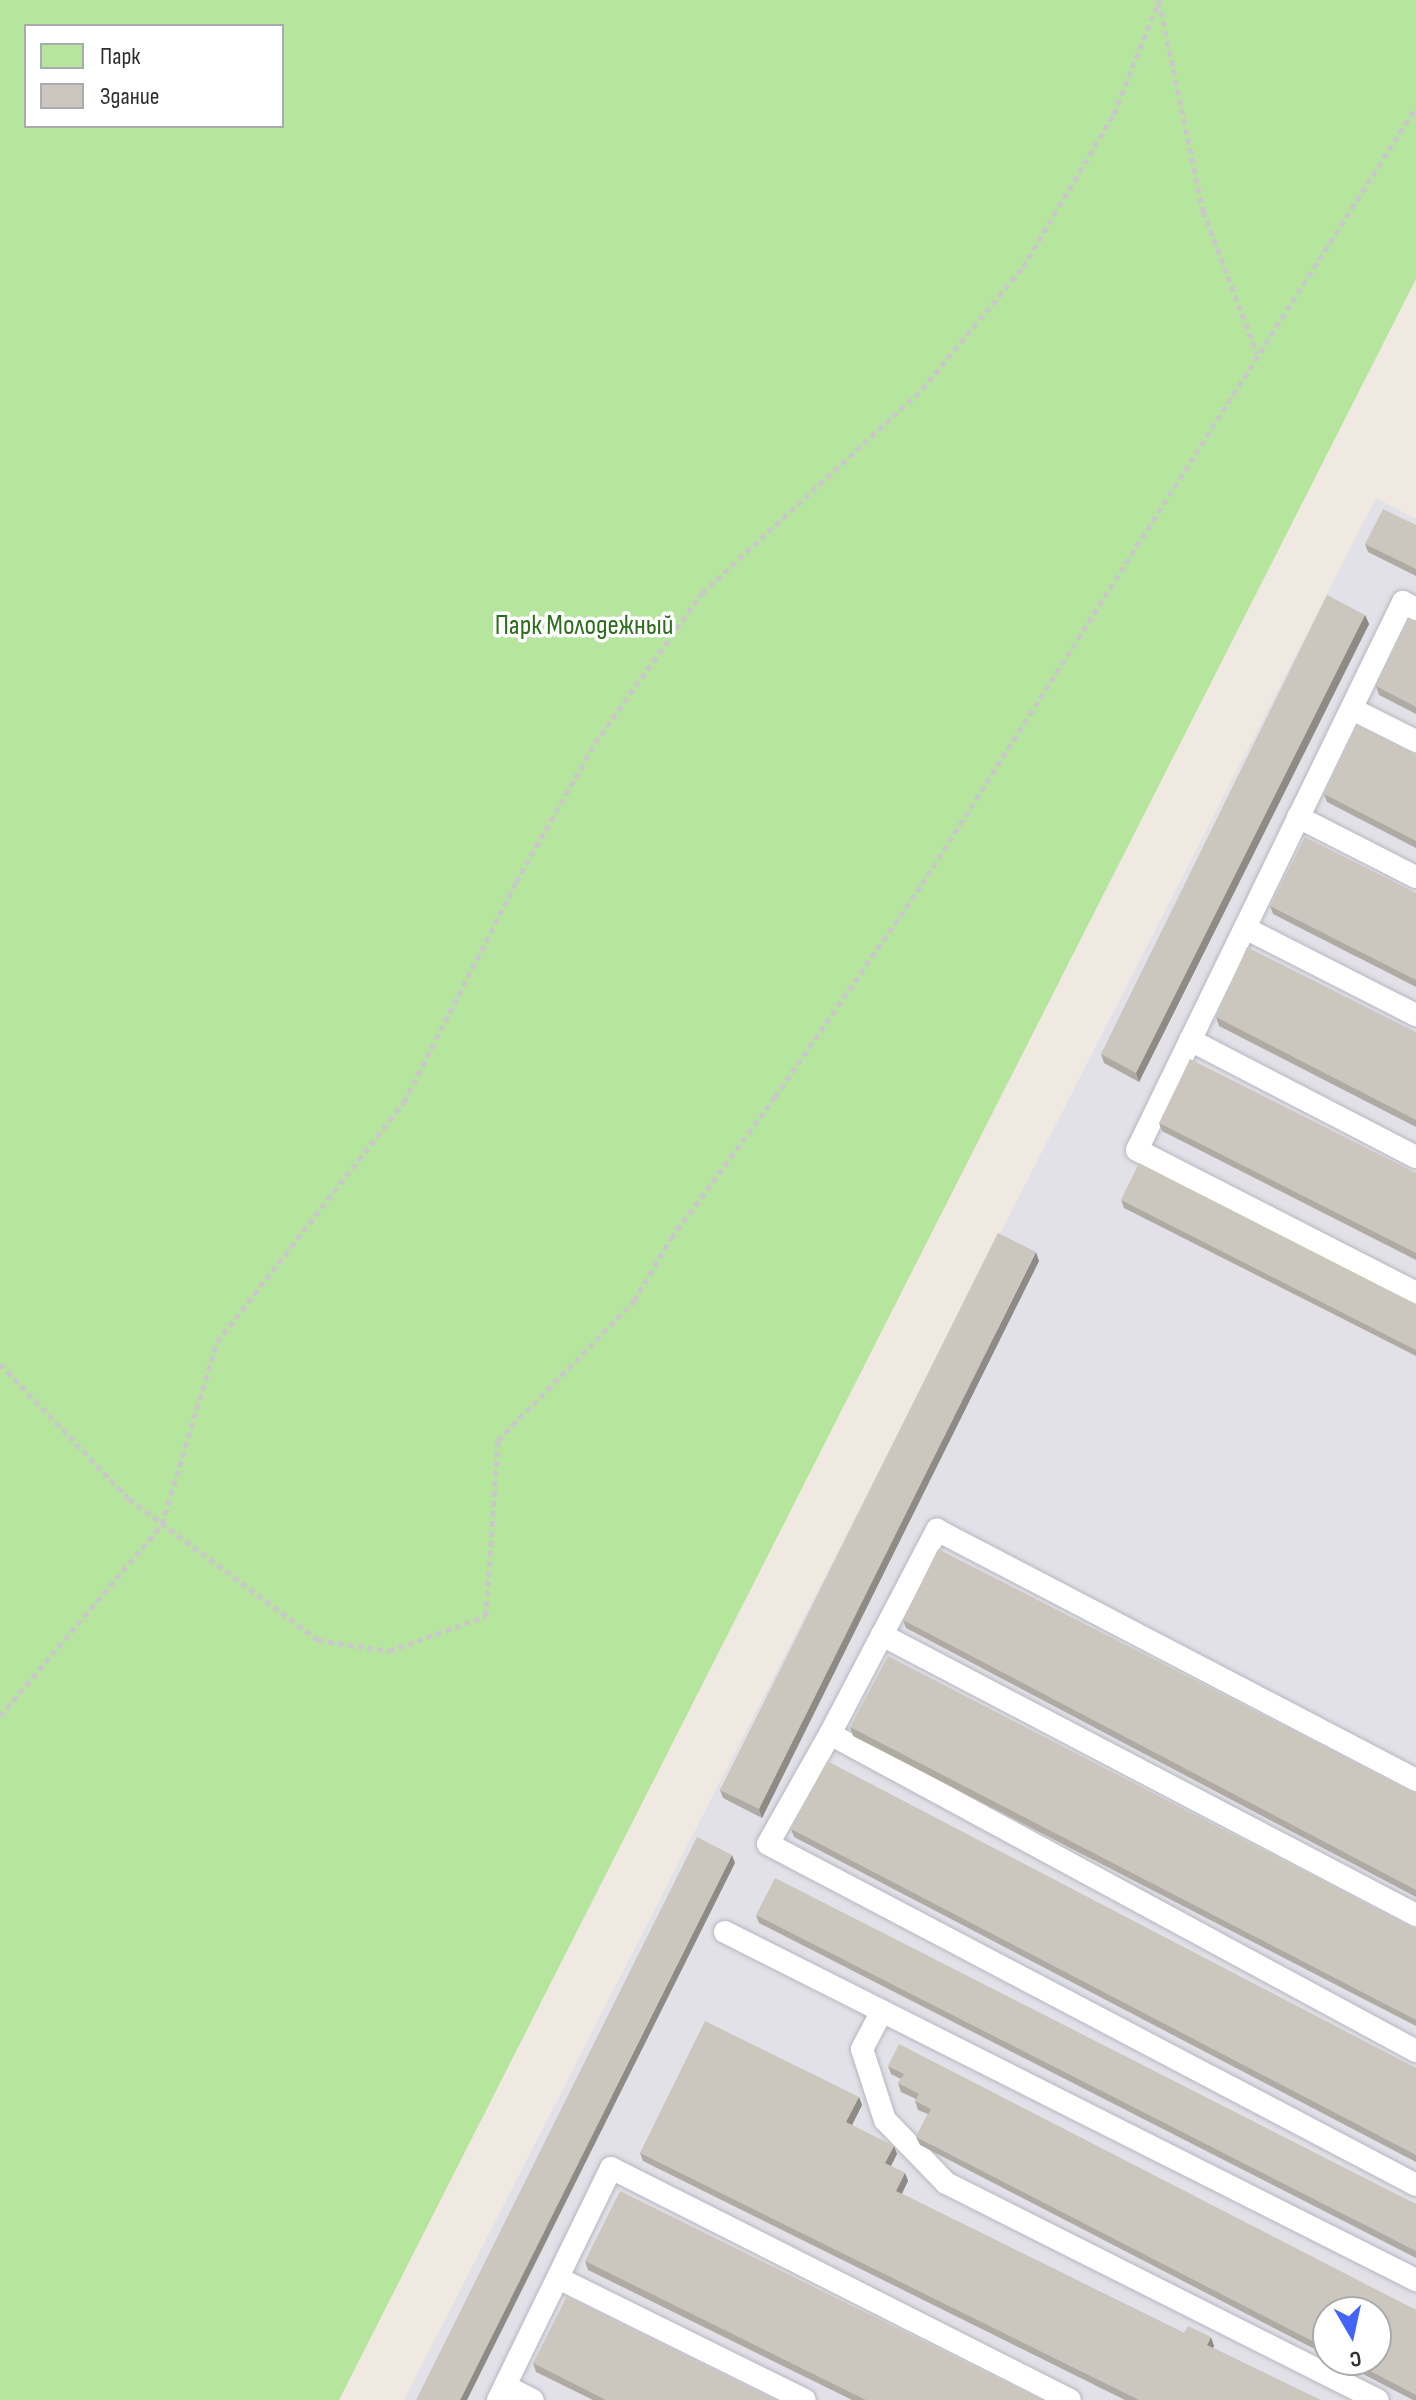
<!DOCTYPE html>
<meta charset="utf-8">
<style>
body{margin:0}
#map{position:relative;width:1416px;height:2400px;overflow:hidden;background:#efe9e1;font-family:"Sofia Sans Condensed",sans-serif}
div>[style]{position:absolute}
.industrial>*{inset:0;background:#e3e1e8}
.green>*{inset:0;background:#b6e59e}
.path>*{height:5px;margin-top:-2.5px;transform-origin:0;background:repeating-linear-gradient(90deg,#c9c9c9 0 6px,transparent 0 10px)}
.roads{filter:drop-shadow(0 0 2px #b4b7c1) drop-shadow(0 0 2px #b4b7c1)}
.lane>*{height:22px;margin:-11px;padding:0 11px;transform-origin:11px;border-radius:11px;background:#fff}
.wall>*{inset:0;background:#afaba4}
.shaded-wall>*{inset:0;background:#8e8b86}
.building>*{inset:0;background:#cbc7bf}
span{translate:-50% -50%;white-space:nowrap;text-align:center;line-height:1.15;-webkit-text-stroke:7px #fff;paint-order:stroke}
.park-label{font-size:28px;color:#2c6e1b}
.legend{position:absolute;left:24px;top:24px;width:260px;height:104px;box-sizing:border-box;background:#fff;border:2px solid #ababab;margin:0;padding:10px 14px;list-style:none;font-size:24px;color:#2e2e2e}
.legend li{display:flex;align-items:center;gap:16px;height:40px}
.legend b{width:40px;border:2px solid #ababab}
.north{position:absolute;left:1312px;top:2296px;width:80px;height:80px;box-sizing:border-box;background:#fff;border:2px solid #ababab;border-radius:50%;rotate:171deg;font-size:22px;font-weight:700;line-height:32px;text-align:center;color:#2e2e2e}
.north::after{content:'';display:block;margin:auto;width:28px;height:36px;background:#4264fb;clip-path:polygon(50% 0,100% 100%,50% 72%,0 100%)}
</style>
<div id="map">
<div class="industrial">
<i style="clip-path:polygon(evenodd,1376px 498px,1416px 519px,1416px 2400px,404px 2400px,1376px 498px,1328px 2312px,1376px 2312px,1376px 2360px,1328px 2360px,1328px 2312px)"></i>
</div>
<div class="green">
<i style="clip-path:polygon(evenodd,0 0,1416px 0,1416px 279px,339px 2400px,0 2400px,0 0,26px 26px,282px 26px,282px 126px,26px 126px,26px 26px)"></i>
</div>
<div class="path">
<i style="left:1159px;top:1px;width:215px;rotate:78.2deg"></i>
<i style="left:1203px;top:211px;width:152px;rotate:69.2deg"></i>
<i style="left:0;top:1364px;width:187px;rotate:46.3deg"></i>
<i style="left:129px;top:1499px;width:236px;rotate:36.7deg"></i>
<i style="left:318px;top:1640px;width:72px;rotate:8.8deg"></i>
<i style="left:389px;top:1651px;width:103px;rotate:-19.8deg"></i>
<i style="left:486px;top:1616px;width:176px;rotate:-86.1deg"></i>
<i style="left:498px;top:1440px;width:194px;rotate:-45.6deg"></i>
<i style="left:634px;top:1301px;width:73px;rotate:-59.6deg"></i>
<i style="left:671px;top:1238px;width:175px;rotate:-53.6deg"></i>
<i style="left:775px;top:1097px;width:259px;rotate:-55.4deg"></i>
<i style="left:922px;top:884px;width:921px;rotate:-57.55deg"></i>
<i style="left:0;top:1716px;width:251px;rotate:-49.8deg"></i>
<i style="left:162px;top:1524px;width:190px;rotate:-73.2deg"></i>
<i style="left:217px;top:1342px;width:304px;rotate:-52.1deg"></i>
<i style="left:404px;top:1102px;width:247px;rotate:-63deg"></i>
<i style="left:516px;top:882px;width:160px;rotate:-60.4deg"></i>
<i style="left:595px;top:743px;width:184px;rotate:-54.5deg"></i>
<i style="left:702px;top:593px;width:300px;rotate:-42.8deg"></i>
<i style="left:922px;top:389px;width:158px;rotate:-50.4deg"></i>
<i style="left:1023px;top:267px;width:178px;rotate:-59.3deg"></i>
<i style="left:1114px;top:114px;width:123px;rotate:-68.5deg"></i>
</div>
<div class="roads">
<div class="lane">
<i style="left:1416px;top:609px;width:15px;rotate:-152deg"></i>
<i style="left:1403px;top:602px;width:609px;rotate:115.89deg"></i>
<i style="left:1137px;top:1150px;width:314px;rotate:27.1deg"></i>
<i style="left:1352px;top:709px;width:72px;rotate:26.6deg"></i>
<i style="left:1298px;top:817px;width:132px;rotate:27deg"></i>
<i style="left:1245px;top:928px;width:192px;rotate:27deg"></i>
<i style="left:1190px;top:1040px;width:254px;rotate:27.4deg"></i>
<i style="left:882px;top:1635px;width:119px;rotate:-62.4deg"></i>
<i style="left:937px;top:1530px;width:540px;rotate:27.56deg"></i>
<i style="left:830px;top:1734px;width:112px;rotate:-62.3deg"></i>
<i style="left:882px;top:1635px;width:603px;rotate:27.67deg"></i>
<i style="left:725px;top:1932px;width:774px;rotate:26.73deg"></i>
<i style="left:882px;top:2011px;width:43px;rotate:117.8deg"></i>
<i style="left:862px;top:2049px;width:75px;rotate:72.1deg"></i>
<i style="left:885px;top:2120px;width:88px;rotate:45.9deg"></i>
<i style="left:946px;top:2183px;width:483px;rotate:26.7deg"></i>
<i style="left:1416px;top:2051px;width:666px;rotate:-151.59deg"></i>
<i style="left:830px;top:1734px;width:126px;rotate:119.4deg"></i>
<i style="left:768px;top:1844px;width:732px;rotate:27.75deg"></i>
<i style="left:558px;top:2278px;width:275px;rotate:26.3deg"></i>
<i style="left:505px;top:2386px;width:31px;rotate:27deg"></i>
<i style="left:498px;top:2400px;width:258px;rotate:-64deg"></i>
<i style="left:611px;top:2168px;width:514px;rotate:26.81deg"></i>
</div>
</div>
<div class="wall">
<i style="clip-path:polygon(1416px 525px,1416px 576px,1368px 552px,1365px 544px)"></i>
<i style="clip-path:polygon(1365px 615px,1369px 624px,1139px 1082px,1104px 1063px,1101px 1054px)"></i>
<i style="clip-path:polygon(1416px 621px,1416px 714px,1379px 695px,1376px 686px)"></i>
<i style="clip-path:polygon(1416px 755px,1416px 848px,1327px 802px,1324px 794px)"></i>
<i style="clip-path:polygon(1416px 893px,1416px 987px,1273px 914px,1270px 906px)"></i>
<i style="clip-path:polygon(1216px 1017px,1416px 1032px,1416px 1127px,1219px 1026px)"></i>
<i style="clip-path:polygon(1159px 1123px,1416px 1173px,1416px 1260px,1162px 1131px)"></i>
<i style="clip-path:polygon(1121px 1200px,1416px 1304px,1416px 1356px,1124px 1208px)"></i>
<i style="clip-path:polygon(1039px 1261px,762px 1818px,723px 1798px,720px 1790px)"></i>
<i style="clip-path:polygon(903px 1620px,1416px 1793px,1416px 1897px,906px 1628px)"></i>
<i style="clip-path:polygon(850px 1727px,1416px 1929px,1416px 2026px,853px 1736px)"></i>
<i style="clip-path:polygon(791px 1829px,1416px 2068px,1416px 2162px,794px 1837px)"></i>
<i style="clip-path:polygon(756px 1915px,1416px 2204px,1416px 2258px,759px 1923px)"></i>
<i style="clip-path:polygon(888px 2066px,1416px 2310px,1416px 2400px,1413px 2400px,1336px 2360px,1376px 2360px,1328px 2312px,1328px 2356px,920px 2145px,916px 2137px,928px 2114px,918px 2110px,915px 2101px,916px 2099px,901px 2092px,898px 2083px,901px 2079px,891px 2074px)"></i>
<i style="clip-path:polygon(859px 2097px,862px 2105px,852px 2125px,897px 2154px,891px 2166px,905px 2173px,908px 2181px,902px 2194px,1184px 2333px,1214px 2346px,1213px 2348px,1320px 2400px,1125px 2400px,643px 2161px,640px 2153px)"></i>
<i style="clip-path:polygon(585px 2261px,1043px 2400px,852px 2400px,588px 2270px)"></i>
<i style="clip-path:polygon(533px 2363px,776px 2400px,593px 2400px,536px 2372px)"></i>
</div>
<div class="shaded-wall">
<i style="clip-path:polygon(1365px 615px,1369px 624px,1139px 1082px,1136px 1073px)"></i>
<i style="clip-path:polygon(1036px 1252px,1039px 1261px,762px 1818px,759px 1809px)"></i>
<i style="clip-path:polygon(732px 1855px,735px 1863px,467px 2400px,460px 2400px)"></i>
<i style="clip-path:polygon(859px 2097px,862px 2105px,849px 2131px,846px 2122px)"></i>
<i style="clip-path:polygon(894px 2146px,897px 2154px,888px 2171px,885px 2163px)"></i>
<i style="clip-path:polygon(905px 2173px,908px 2181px,899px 2199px,896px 2191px)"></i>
<i style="clip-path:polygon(1211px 2337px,1214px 2346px,1210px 2353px,1207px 2345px)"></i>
</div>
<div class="building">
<i style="clip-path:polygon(1383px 509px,1416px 525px,1416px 569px,1365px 544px)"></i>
<i style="clip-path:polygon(1327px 595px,1365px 615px,1136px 1073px,1101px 1054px)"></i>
<i style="clip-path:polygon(1409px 618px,1416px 621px,1416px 707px,1376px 686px)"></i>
<i style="clip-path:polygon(1357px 725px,1416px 755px,1416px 841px,1324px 794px)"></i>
<i style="clip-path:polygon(1305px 837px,1416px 893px,1416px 980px,1270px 906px)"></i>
<i style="clip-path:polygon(1247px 947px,1416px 1032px,1416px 1120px,1216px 1017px)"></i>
<i style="clip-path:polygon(1190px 1059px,1416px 1173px,1416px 1253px,1159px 1123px)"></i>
<i style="clip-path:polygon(1139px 1163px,1416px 1304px,1416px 1350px,1121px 1200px)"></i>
<i style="clip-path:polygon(998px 1233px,1036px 1252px,759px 1809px,720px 1790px)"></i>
<i style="clip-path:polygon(938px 1549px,1416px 1793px,1416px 1890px,903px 1620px)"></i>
<i style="clip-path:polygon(888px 1656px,1416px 1929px,1416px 2020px,850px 1727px)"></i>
<i style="clip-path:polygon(827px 1761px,1416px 2068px,1416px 2155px,791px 1829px)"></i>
<i style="clip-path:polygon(697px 1837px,732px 1855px,460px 2400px,416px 2400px)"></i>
<i style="clip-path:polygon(775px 1878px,1416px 2204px,1416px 2251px,756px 1915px)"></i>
<i style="clip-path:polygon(705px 2021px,859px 2097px,846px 2122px,894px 2146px,885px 2163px,905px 2173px,896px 2191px,1184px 2333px,1188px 2326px,1211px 2337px,1207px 2345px,1320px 2400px,1139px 2400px,640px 2153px)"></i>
<i style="clip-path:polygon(899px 2044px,1416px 2310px,1416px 2395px,1349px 2360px,1376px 2360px,1376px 2312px,1328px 2312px,1328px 2349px,916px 2137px,931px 2109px,915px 2101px,919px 2094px,898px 2083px,904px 2074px,888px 2066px)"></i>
<i style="clip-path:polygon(620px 2191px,1043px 2400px,866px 2400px,585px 2261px)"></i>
<i style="clip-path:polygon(567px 2296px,776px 2400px,606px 2400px,533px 2363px)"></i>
</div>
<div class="park-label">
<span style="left:584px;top:626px">Парк Молодежный</span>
</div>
<ul class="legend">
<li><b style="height:22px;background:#b6e59e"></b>Парк</li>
<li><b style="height:22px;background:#cbc7bf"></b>Здание</li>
</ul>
<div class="north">С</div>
</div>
